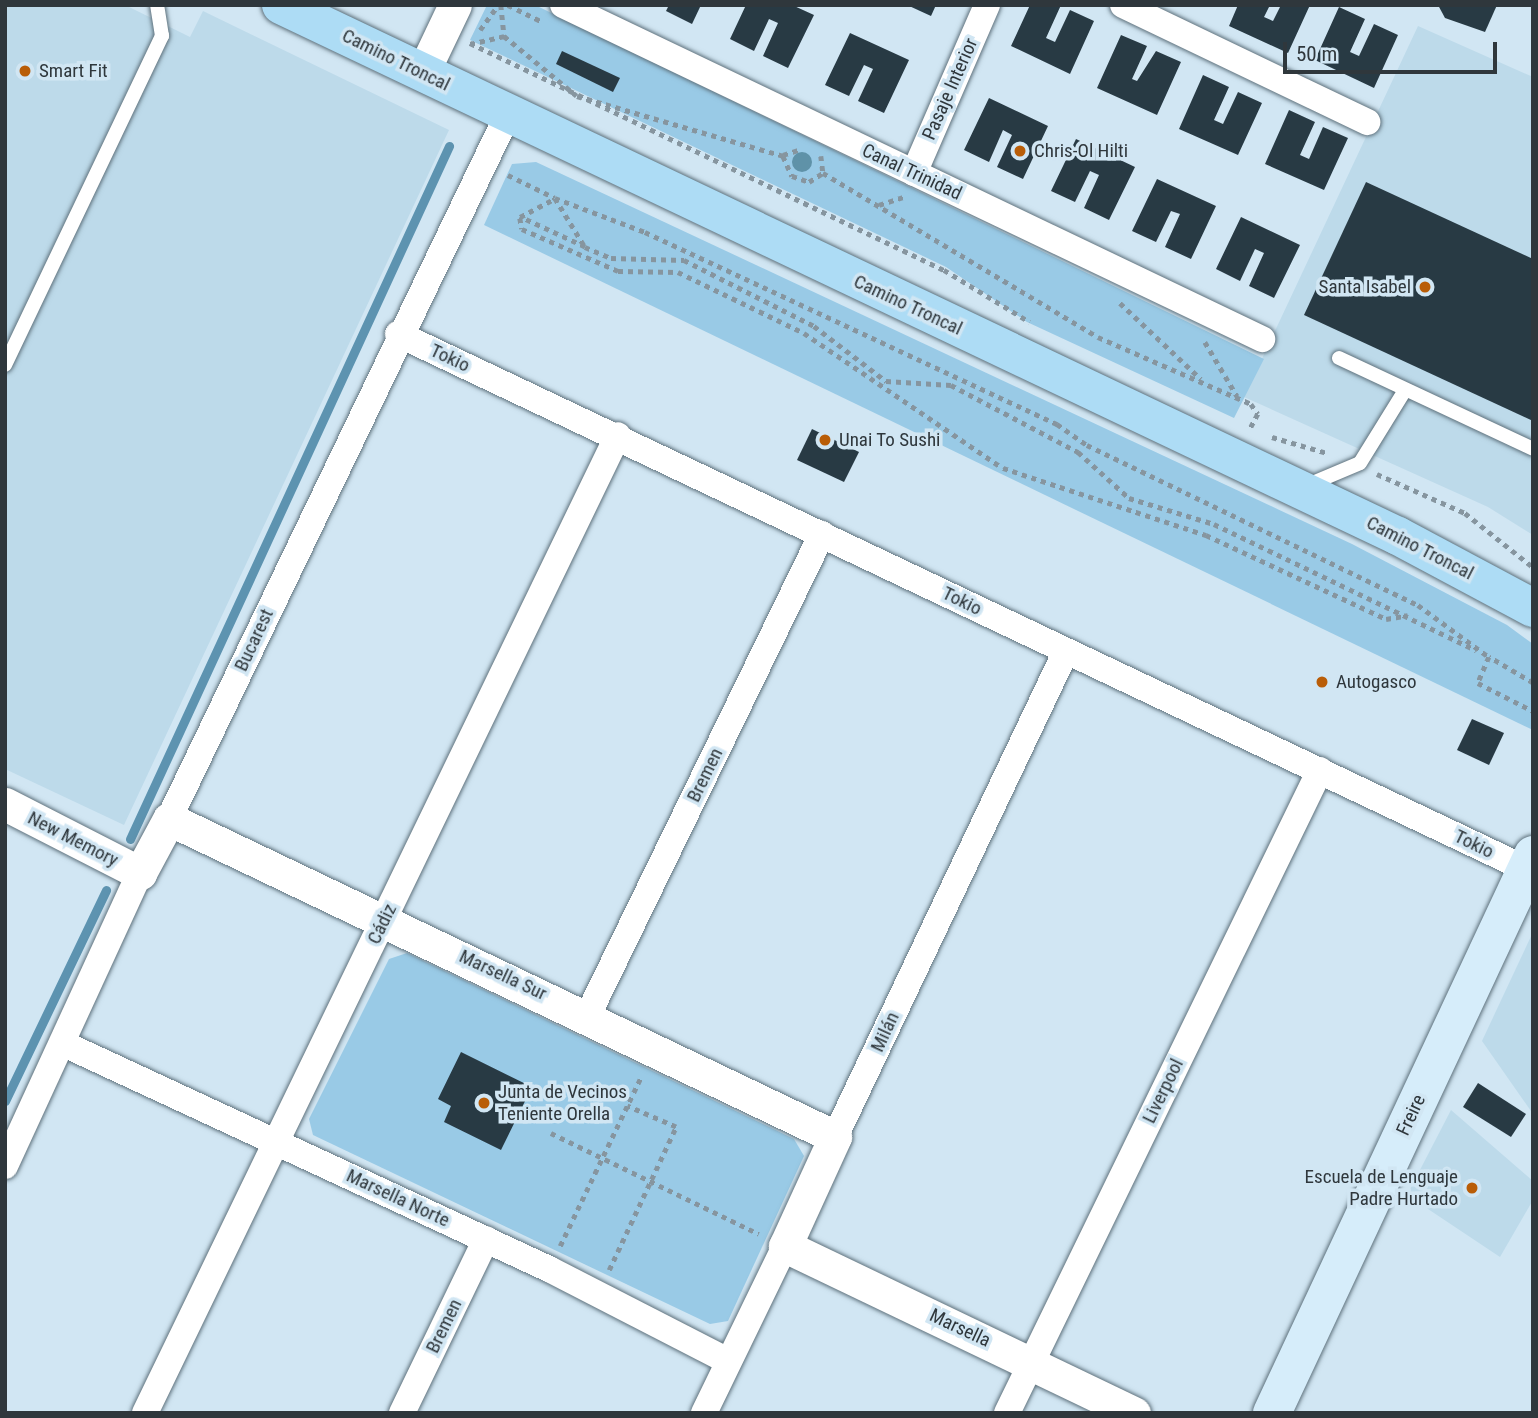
<!DOCTYPE html>
<meta charset="utf-8">
<style>
body{margin:0}
#map{position:relative;width:1538px;height:1418px;overflow:hidden;background:#d1e6f3;font-family:"Roboto Condensed",sans-serif}
div>[style]{position:absolute}
.built>*{inset:0;background:#bddaea}
.green>*{inset:0;background:#99cae6}
.stream>*{height:9px;margin:-4.5px;padding:0 4.5px;transform-origin:4.5px;border-radius:4.5px;background:#5d93b0}
.building>*{inset:0;background:#283a44}
.path>*{height:4.5px;margin-top:-2.25px;transform-origin:0;background:repeating-linear-gradient(90deg,#86959f 0 5px,transparent 0 10px)}
.roads{filter:drop-shadow(0 0 2px #5e717c) drop-shadow(0 0 2px #5e717c)}
.service>*{height:14px;margin:-7px;padding:0 7px;transform-origin:7px;border-radius:7px;background:#fff}
.minor>*{height:26px;margin:-13px;padding:0 13px;transform-origin:13px;border-radius:13px;background:#fff}
.tertiary>*{height:33px;margin:-16.5px;padding:0 16.5px;transform-origin:16.5px;border-radius:16.5px;background:#fff}
.secondary>*{height:38px;margin:-19px;padding:0 19px;transform-origin:19px;border-radius:19px;background:#d6edfa}
.primary>*{height:38px;margin:-19px;padding:0 19px;transform-origin:19px;border-radius:19px;background:#addcf5}
.trees>*{width:20px;height:20px;margin:-10px;border-radius:50%;background:#5f92a8}
.dots>*{width:19px;height:19px;translate:-50% -50%;box-sizing:border-box;border:4px solid #d1e6f3;border-radius:50%}
span{translate:-50% -50%;white-space:nowrap;text-align:center;line-height:1.15;-webkit-text-stroke:7px #d1e6f3;paint-order:stroke}
.street-label{font-size:19px;color:#2f373c}
.poi-label{font-size:19px;color:#2f373c}
.left{translate:0 -50%;text-align:left}
.right{translate:-100% -50%;text-align:right}
.frame{position:absolute;inset:0;border:7px solid #2f373c;pointer-events:none}
.scale{position:absolute;left:1283px;top:42px;width:214px;height:32px;box-sizing:border-box;border:4px solid #2f373c;border-top:0;padding-left:9px;font-size:21px;line-height:24px;white-space:nowrap;color:#2f373c;-webkit-text-stroke:5px #d1e6f3;paint-order:stroke}
</style>
<div id="map">
<div class="built">
<i style="clip-path:polygon(5px 5px,125px 5px,190px 37px,203px 11px,449px 130px,124px 825px,5px 769px)"></i>
<i style="clip-path:polygon(1418px 26px,1533px 77px,1533px 535px,1488px 507px,1244px 397px)"></i>
<i style="clip-path:polygon(1533px 932px,1533px 1114px,1482px 1041px)"></i>
<i style="clip-path:polygon(1451px 1110px,1533px 1181px,1533px 1200px,1500px 1257px,1407px 1195px)"></i>
</div>
<div class="green">
<i style="clip-path:polygon(487px 5px,535px 5px,1264px 359px,1234px 418px,1027px 322px,946px 267px,470px 40px)"></i>
<i style="clip-path:polygon(536px 162px,1352px 544px,1507px 625px,1533px 644px,1533px 730px,484px 225px,512px 164px)"></i>
<i style="clip-path:polygon(407px 953px,794px 1139px,804px 1156px,728px 1321px,710px 1324px,313px 1135px,309px 1119px,389px 959px)"></i>
</div>
<div class="stream">
<i style="left:130px;top:839px;width:763px;rotate:-65.28deg"></i>
<i style="left:5px;top:1101px;width:234px;rotate:-64.4deg"></i>
</div>
<div class="building">
<i style="clip-path:polygon(669px 5px,701px 5px,692px 24px,666px 11px)"></i>
<i style="clip-path:polygon(746px 5px,792px 5px,814px 15px,788px 68px,763px 56px,778px 23px,769px 19px,754px 51px,730px 39px)"></i>
<i style="clip-path:polygon(907px 5px,936px 5px,931px 16px)"></i>
<i style="clip-path:polygon(1030px 5px,1061px 5px,1046px 38px,1055px 42px,1070px 10px,1094px 21px,1070px 74px,1011px 46px)"></i>
<i style="clip-path:polygon(1238px 5px,1270px 5px,1264px 17px,1273px 21px,1281px 5px,1310px 5px,1288px 53px,1229px 26px)"></i>
<i style="clip-path:polygon(1438px 5px,1497px 5px,1485px 32px,1445px 18px)"></i>
<i style="clip-path:polygon(1339px 7px,1365px 19px,1350px 52px,1359px 56px,1374px 24px,1398px 35px,1374px 88px,1315px 60px)"></i>
<i style="clip-path:polygon(850px 33px,909px 60px,884px 113px,858px 101px,873px 69px,864px 65px,849px 96px,825px 85px)"></i>
<i style="clip-path:polygon(1121px 35px,1147px 46px,1132px 79px,1137px 81px,1156px 51px,1181px 62px,1157px 115px,1097px 88px)"></i>
<i style="clip-path:polygon(562px 51px,620px 78px,613px 92px,556px 64px)"></i>
<i style="clip-path:polygon(1203px 75px,1229px 87px,1214px 120px,1223px 124px,1238px 92px,1262px 103px,1238px 155px,1179px 129px)"></i>
<i style="clip-path:polygon(989px 98px,1048px 126px,1023px 179px,997px 167px,1012px 135px,1003px 130px,989px 162px,964px 150px)"></i>
<i style="clip-path:polygon(1289px 110px,1315px 122px,1300px 155px,1309px 159px,1323px 127px,1348px 138px,1324px 190px,1265px 164px)"></i>
<i style="clip-path:polygon(1076px 139px,1135px 167px,1109px 220px,1084px 208px,1099px 175px,1090px 171px,1075px 202px,1051px 191px)"></i>
<i style="clip-path:polygon(1157px 179px,1216px 206px,1191px 259px,1165px 247px,1180px 214px,1171px 211px,1156px 242px,1132px 231px)"></i>
<i style="clip-path:polygon(1366px 182px,1533px 259px,1533px 421px,1304px 315px)"></i>
<i style="clip-path:polygon(1241px 217px,1300px 245px,1274px 298px,1249px 286px,1264px 253px,1255px 249px,1240px 281px,1216px 269px)"></i>
<i style="clip-path:polygon(812px 429px,859px 452px,844px 482px,797px 460px)"></i>
<i style="clip-path:polygon(1472px 719px,1504px 733px,1489px 765px,1457px 750px)"></i>
<i style="clip-path:polygon(461px 1052px,532px 1087px,501px 1150px,444px 1122px,451px 1106px,438px 1099px)"></i>
<i style="clip-path:polygon(1478px 1083px,1526px 1114px,1511px 1137px,1463px 1107px)"></i>
</div>
<div class="path">
<i style="left:501px;top:5px;width:31px;rotate:84deg"></i>
<i style="left:508px;top:5px;width:37px;rotate:26deg"></i>
<i style="left:480px;top:30px;width:31px;rotate:-54deg"></i>
<i style="left:470px;top:43px;width:526px;rotate:25.59deg"></i>
<i style="left:944px;top:270px;width:100px;rotate:31.2deg"></i>
<i style="left:470px;top:44px;width:35px;rotate:-13deg"></i>
<i style="left:504px;top:36px;width:94px;rotate:39.4deg"></i>
<i style="left:577px;top:96px;width:215px;rotate:16.2deg"></i>
<i style="left:783px;top:156px;width:22px;rotate:66deg"></i>
<i style="left:792px;top:176px;width:18px;rotate:19deg"></i>
<i style="left:809px;top:182px;width:17px;rotate:-33deg"></i>
<i style="left:823px;top:173px;width:320px;rotate:30.8deg"></i>
<i style="left:1098px;top:337px;width:167px;rotate:23.6deg"></i>
<i style="left:1251px;top:404px;width:12px;rotate:55deg"></i>
<i style="left:1258px;top:414px;width:17px;rotate:118deg"></i>
<i style="left:783px;top:155px;width:19px;rotate:-18deg"></i>
<i style="left:821px;top:156px;width:17px;rotate:83deg"></i>
<i style="left:508px;top:175px;width:52px;rotate:26.1deg"></i>
<i style="left:555px;top:198px;width:57px;rotate:58.5deg"></i>
<i style="left:585px;top:247px;width:28px;rotate:23deg"></i>
<i style="left:611px;top:258px;width:73px;rotate:1.6deg"></i>
<i style="left:684px;top:260px;width:146px;rotate:26.9deg"></i>
<i style="left:814px;top:326px;width:91px;rotate:37.4deg"></i>
<i style="left:886px;top:381px;width:65px;rotate:3.5deg"></i>
<i style="left:951px;top:385px;width:144px;rotate:27.8deg"></i>
<i style="left:1078px;top:452px;width:69px;rotate:42deg"></i>
<i style="left:1129px;top:498px;width:89px;rotate:17deg"></i>
<i style="left:1214px;top:524px;width:291px;rotate:25.7deg"></i>
<i style="left:879px;top:205px;width:26px;rotate:-18deg"></i>
<i style="left:520px;top:218px;width:11px;rotate:80deg"></i>
<i style="left:522px;top:229px;width:105px;rotate:23.6deg"></i>
<i style="left:618px;top:271px;width:60px;rotate:1deg"></i>
<i style="left:678px;top:272px;width:140px;rotate:25.8deg"></i>
<i style="left:804px;top:333px;width:240px;rotate:34.2deg"></i>
<i style="left:1003px;top:468px;width:214px;rotate:18.3deg"></i>
<i style="left:1206px;top:535px;width:199px;rotate:25deg"></i>
<i style="left:1386px;top:619px;width:22px;rotate:-10deg"></i>
<i style="left:585px;top:247px;width:72px;rotate:-155.2deg"></i>
<i style="left:520px;top:217px;width:40px;rotate:-28deg"></i>
<i style="left:555px;top:198px;width:96px;rotate:20.7deg"></i>
<i style="left:645px;top:232px;width:455px;rotate:25deg"></i>
<i style="left:1057px;top:424px;width:37px;rotate:35deg"></i>
<i style="left:1087px;top:445px;width:368px;rotate:25.8deg"></i>
<i style="left:1418px;top:605px;width:88px;rotate:36.2deg"></i>
<i style="left:1120px;top:303px;width:111px;rotate:43.2deg"></i>
<i style="left:1205px;top:342px;width:63px;rotate:59.3deg"></i>
<i style="left:1272px;top:437px;width:57px;rotate:16.2deg"></i>
<i style="left:1377px;top:474px;width:96px;rotate:23.9deg"></i>
<i style="left:1465px;top:513px;width:87px;rotate:38.5deg"></i>
<i style="left:1533px;top:683px;width:51px;rotate:-149.4deg"></i>
<i style="left:1489px;top:657px;width:28px;rotate:113deg"></i>
<i style="left:1478px;top:683px;width:62px;rotate:27deg"></i>
<i style="left:551px;top:1133px;width:231px;rotate:25.9deg"></i>
<i style="left:560px;top:1246px;width:187px;rotate:-64.4deg"></i>
<i style="left:609px;top:1270px;width:158px;rotate:-64.9deg"></i>
<i style="left:676px;top:1127px;width:53px;rotate:-156.8deg"></i>
</div>
<div class="roads">
<div class="service">
<i style="left:1339px;top:358px;width:214px;rotate:25.1deg"></i>
<i style="left:5px;top:365px;width:365px;rotate:-64.5deg"></i>
<i style="left:162px;top:36px;width:31px;rotate:-99deg"></i>
<i style="left:1308px;top:485px;width:56px;rotate:-22.9deg"></i>
<i style="left:1360px;top:463px;width:86px;rotate:-58.3deg"></i>
</div>
<div class="minor">
<i style="left:563px;top:5px;width:775px;rotate:25.54deg"></i>
<i style="left:1123px;top:5px;width:271px;rotate:25.6deg"></i>
<i style="left:914px;top:173px;width:183px;rotate:-66.5deg"></i>
<i style="left:398px;top:334px;width:1248px;rotate:25.37deg"></i>
<i style="left:169px;top:819px;width:780px;rotate:-64.32deg"></i>
<i style="left:588px;top:1015px;width:535px;rotate:-64.06deg"></i>
<i style="left:64px;top:1044px;width:535px;rotate:24.89deg"></i>
<i style="left:549px;top:1269px;width:201px;rotate:27.2deg"></i>
<i style="left:835px;top:1137px;width:538px;rotate:-64.58deg"></i>
<i style="left:5px;top:1166px;width:323px;rotate:-65.3deg"></i>
<i style="left:145px;top:1413px;width:1086px;rotate:-64.19deg"></i>
<i style="left:402px;top:1413px;width:193px;rotate:-64.2deg"></i>
<i style="left:704px;top:1413px;width:186px;rotate:-64.1deg"></i>
<i style="left:1007px;top:1413px;width:715px;rotate:-64.04deg"></i>
</div>
<div class="tertiary">
<i style="left:423px;top:72px;width:74px;rotate:-64.5deg"></i>
<i style="left:5px;top:804px;width:152px;rotate:27.1deg"></i>
<i style="left:140px;top:873px;width:61px;rotate:-61.8deg"></i>
<i style="left:169px;top:819px;width:738px;rotate:25.52deg"></i>
<i style="left:835px;top:1137px;width:120px;rotate:114.6deg"></i>
<i style="left:785px;top:1246px;width:387px;rotate:25.6deg"></i>
</div>
<div class="secondary">
<i style="left:1272px;top:1413px;width:616px;rotate:-64.93deg"></i>
</div>
<div class="primary">
<i style="left:281px;top:5px;width:1237px;rotate:25.43deg"></i>
<i style="left:1398px;top:536px;width:153px;rotate:28.1deg"></i>
</div>
</div>
<div class="trees">
<i style="left:802px;top:162px"></i>
</div>
<div class="dots">
<i style="left:25px;top:71px;background:#b95d07"></i>
<i style="left:1020px;top:151px;background:#b95d07"></i>
<i style="left:1425px;top:287px;background:#b95d07"></i>
<i style="left:825px;top:440px;background:#b95d07"></i>
<i style="left:1322px;top:682px;background:#b95d07"></i>
<i style="left:484px;top:1103px;background:#b95d07"></i>
<i style="left:1472px;top:1188px;background:#b95d07"></i>
</div>
<div class="street-label">
<span style="left:396px;top:60px;rotate:26deg">Camino Troncal</span>
<span style="left:950px;top:89px;rotate:-66deg">Pasaje Interior</span>
<span style="left:912px;top:172px;rotate:25deg">Canal Trinidad</span>
<span style="left:908px;top:305px;rotate:25deg">Camino Troncal</span>
<span style="left:450px;top:358px;rotate:25deg">Tokio</span>
<span style="left:1420px;top:548px;rotate:27deg">Camino Troncal</span>
<span style="left:962px;top:601px;rotate:26deg">Tokio</span>
<span style="left:254px;top:640px;rotate:-65deg">Bucarest</span>
<span style="left:705px;top:775px;rotate:-64deg">Bremen</span>
<span style="left:73px;top:839px;rotate:27deg">New Memory</span>
<span style="left:1474px;top:844px;rotate:26deg">Tokio</span>
<span style="left:382px;top:924px;rotate:-64deg">Cádiz</span>
<span style="left:503px;top:975px;rotate:25deg">Marsella Sur</span>
<span style="left:885px;top:1032px;rotate:-65deg">Milán</span>
<span style="left:1163px;top:1091px;rotate:-64deg">Liverpool</span>
<span style="left:1411px;top:1115px;rotate:-65deg">Freire</span>
<span style="left:398px;top:1198px;rotate:25deg">Marsella Norte</span>
<span style="left:444px;top:1326px;rotate:-64deg">Bremen</span>
<span style="left:960px;top:1328px;rotate:25deg">Marsella</span>
</div>
<div class="poi-label">
<span class="left" style="left:39px;top:71px">Smart Fit</span>
<span class="left" style="left:1034px;top:151px">Chris-Ol Hilti</span>
<span class="right" style="left:1411px;top:287px">Santa Isabel</span>
<span class="left" style="left:839px;top:440px">Unai To Sushi</span>
<span class="left" style="left:1336px;top:682px">Autogasco</span>
<span class="left" style="left:498px;top:1103px">Junta de Vecinos<br>Teniente Orella</span>
<span class="right" style="left:1458px;top:1188px">Escuela de Lenguaje<br>Padre Hurtado</span>
</div>
<div class="frame"></div>
<div class="scale">50 m</div>
</div>
